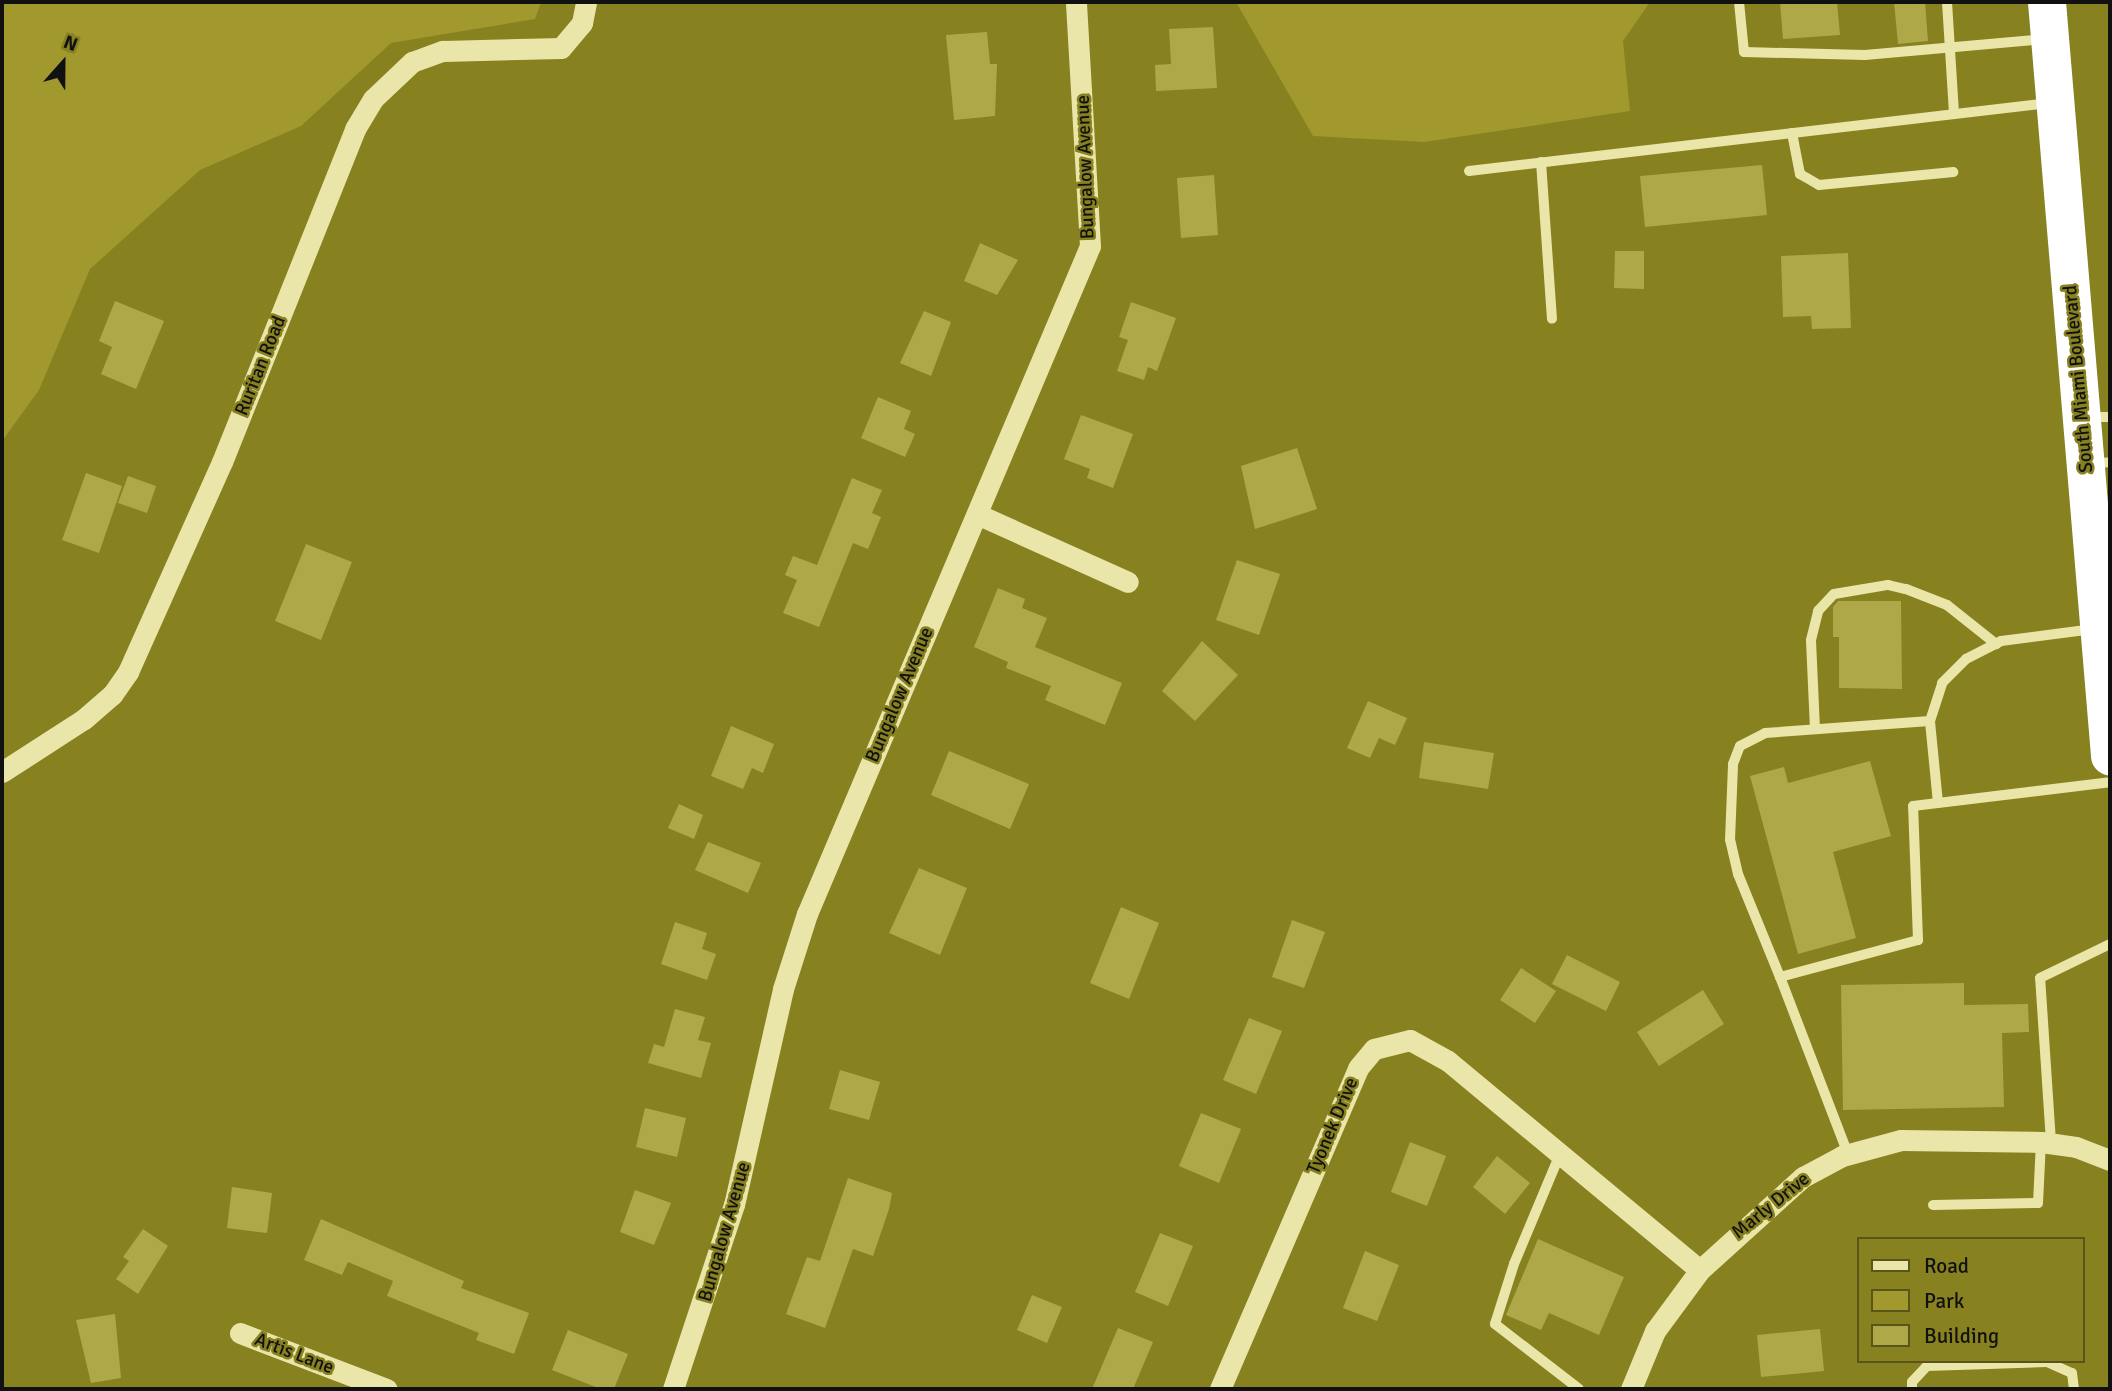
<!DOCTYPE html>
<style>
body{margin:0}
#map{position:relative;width:2112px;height:1391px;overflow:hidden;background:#878120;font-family:Signika,sans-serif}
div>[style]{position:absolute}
.green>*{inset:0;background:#a1992d}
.building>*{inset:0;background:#afa849}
.lane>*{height:10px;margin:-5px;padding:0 5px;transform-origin:5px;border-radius:5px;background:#eae5a9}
.street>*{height:21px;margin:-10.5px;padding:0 10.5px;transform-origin:10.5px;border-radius:10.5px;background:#eae5a9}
.highway>*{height:38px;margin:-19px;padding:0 19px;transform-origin:19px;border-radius:19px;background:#fff}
span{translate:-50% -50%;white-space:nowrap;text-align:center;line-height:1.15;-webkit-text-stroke:5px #878120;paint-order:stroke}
.street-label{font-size:19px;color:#111}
.frame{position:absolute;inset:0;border:4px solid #111;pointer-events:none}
.legend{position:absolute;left:1857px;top:1237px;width:228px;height:126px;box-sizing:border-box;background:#878120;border:2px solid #58541a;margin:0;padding:9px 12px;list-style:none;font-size:21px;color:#111}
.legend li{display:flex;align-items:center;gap:14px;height:35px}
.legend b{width:35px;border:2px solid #58541a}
.north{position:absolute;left:28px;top:28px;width:70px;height:70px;-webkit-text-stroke:5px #878120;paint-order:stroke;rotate:21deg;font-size:19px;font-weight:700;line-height:28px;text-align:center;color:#111}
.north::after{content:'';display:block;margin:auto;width:24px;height:32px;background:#111;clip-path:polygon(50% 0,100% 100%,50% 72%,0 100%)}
</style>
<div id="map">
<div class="green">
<i style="clip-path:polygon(2px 2px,541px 2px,535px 19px,391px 43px,301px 126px,200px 170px,90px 269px,39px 390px,2px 441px)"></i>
<i style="clip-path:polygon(1236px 2px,1650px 2px,1623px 41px,1630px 111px,1424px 142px,1313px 136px)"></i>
</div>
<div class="building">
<i style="clip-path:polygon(1780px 2px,1837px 2px,1840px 35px,1783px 39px)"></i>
<i style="clip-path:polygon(1894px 2px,1925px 2px,1928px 41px,1898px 44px)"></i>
<i style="clip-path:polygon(1213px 27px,1217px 88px,1156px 91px,1155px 65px,1171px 64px,1169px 29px)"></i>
<i style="clip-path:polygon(987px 32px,990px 64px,997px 64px,995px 116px,954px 120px,946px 35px)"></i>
<i style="clip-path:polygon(1762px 165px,1767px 215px,1645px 227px,1640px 176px)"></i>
<i style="clip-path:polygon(1214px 175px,1218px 235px,1181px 238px,1177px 178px)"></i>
<i style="clip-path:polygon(980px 243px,1018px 260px,997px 295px,964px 281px)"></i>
<i style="clip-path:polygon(1615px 251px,1644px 251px,1644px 289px,1614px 288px)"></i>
<i style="clip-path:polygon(1848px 253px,1851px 328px,1812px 329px,1811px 316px,1783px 317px,1781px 256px)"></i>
<i style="clip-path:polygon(115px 301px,164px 321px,136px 389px,101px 374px,112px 347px,99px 341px)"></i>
<i style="clip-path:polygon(1131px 302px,1176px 318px,1157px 371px,1148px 367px,1144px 380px,1117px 371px,1128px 340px,1119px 337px)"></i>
<i style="clip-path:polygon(924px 311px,951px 322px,931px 376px,900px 363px)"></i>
<i style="clip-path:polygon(878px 397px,911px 411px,904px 429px,915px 434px,905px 457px,861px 438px)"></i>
<i style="clip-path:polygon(1081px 415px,1133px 434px,1113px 488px,1087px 478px,1090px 469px,1064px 459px)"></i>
<i style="clip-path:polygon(1297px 448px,1317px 509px,1255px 529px,1241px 466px)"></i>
<i style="clip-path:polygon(86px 473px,122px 486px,99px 553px,62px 540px)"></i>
<i style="clip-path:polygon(128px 476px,156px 486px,147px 513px,118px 503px)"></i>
<i style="clip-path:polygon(852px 478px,882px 490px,872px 513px,881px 517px,868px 549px,853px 543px,819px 627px,783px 613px,797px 580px,785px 575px,793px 556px,817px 565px)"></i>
<i style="clip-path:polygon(306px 544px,352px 562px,321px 640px,275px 621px)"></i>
<i style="clip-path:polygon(1237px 560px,1280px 574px,1259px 635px,1216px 620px)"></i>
<i style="clip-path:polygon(998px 588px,1025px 599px,1022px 608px,1047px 618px,1035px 647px,1122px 683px,1105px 725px,1045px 700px,1051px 686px,1006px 668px,1008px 662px,974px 647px)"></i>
<i style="clip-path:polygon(1838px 601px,1901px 601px,1902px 689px,1839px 688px,1839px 637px,1833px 637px,1833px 607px)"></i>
<i style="clip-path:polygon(1202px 641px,1238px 675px,1195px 721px,1162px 691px)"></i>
<i style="clip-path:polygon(1368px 701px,1407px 718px,1395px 745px,1379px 738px,1370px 758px,1347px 748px)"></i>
<i style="clip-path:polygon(731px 726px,774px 744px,763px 773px,752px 768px,743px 789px,711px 776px)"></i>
<i style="clip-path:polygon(1424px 742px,1494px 753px,1488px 789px,1419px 778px)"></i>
<i style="clip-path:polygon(949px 751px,1029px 784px,1010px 829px,931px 795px)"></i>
<i style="clip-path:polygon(1870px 761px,1891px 836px,1833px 852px,1856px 938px,1798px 954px,1750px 776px,1784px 767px,1788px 783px)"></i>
<i style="clip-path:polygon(679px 804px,703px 815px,694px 839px,668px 828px)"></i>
<i style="clip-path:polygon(708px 842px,761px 863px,748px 893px,695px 870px)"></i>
<i style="clip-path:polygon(919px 868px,967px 888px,940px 955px,889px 933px)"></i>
<i style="clip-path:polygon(1121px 907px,1159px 923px,1129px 999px,1090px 983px)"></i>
<i style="clip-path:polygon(1292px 920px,1325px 932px,1304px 988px,1272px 977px)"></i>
<i style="clip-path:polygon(675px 922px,707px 933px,702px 949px,716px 954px,707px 980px,661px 964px)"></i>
<i style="clip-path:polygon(1567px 955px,1620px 982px,1606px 1011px,1552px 984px)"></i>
<i style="clip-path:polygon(1521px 968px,1556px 991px,1535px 1023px,1500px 1000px)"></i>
<i style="clip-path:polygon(1964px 983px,1964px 1005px,2028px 1004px,2029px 1032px,2002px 1033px,2004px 1107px,1843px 1110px,1841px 985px)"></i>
<i style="clip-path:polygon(1703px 990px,1724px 1024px,1659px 1066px,1637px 1032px)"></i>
<i style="clip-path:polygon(675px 1009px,705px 1017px,698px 1040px,711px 1043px,701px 1078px,648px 1063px,654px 1044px,664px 1047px)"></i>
<i style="clip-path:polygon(1249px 1018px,1282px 1031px,1256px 1094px,1223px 1080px)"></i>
<i style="clip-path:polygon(840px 1070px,880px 1082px,869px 1120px,829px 1109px)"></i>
<i style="clip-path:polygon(645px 1108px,686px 1118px,677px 1157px,636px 1147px)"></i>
<i style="clip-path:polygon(1201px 1113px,1241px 1129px,1219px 1183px,1179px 1166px)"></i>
<i style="clip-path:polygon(1410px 1142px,1446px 1156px,1427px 1206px,1391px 1192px)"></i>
<i style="clip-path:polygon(1497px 1156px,1530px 1183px,1505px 1214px,1473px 1187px)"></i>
<i style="clip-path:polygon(848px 1178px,892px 1193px,889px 1209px,873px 1256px,853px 1249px,825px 1328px,786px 1314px,807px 1257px,820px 1261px)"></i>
<i style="clip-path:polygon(232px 1187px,272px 1193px,267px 1233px,227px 1228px)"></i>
<i style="clip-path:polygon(635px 1190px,671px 1203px,654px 1245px,620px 1232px)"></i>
<i style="clip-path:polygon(321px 1219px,464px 1281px,461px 1288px,529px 1313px,514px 1354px,476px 1340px,479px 1333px,387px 1296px,393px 1281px,348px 1262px,342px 1275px,304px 1260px)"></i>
<i style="clip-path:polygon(143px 1229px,168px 1246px,138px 1294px,116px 1279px,129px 1261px,123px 1257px)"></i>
<i style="clip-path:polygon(1160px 1233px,1193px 1246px,1168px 1306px,1135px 1292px)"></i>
<i style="clip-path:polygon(1538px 1239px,1624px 1277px,1599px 1335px,1549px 1313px,1541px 1330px,1506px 1315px)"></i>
<i style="clip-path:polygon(1365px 1251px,1399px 1265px,1377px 1321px,1343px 1308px)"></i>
<i style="clip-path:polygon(1032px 1295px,1062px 1307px,1047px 1343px,1017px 1330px)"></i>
<i style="clip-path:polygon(115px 1314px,121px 1378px,91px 1383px,76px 1320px)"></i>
<i style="clip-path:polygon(1118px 1328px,1153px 1342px,1133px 1389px,1092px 1389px)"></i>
<i style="clip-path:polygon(1820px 1329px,1824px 1371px,1761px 1377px,1757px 1335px)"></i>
<i style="clip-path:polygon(568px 1330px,628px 1354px,614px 1389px,601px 1389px,552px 1370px)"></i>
</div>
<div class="lane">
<i style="left:1739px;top:2px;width:50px;rotate:84.3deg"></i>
<i style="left:1744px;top:52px;width:121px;rotate:1.4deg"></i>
<i style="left:1865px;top:55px;width:180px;rotate:-5.1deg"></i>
<i style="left:1947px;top:2px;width:112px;rotate:86.4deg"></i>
<i style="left:1792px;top:133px;width:42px;rotate:79deg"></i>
<i style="left:1800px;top:174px;width:22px;rotate:30deg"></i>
<i style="left:1819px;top:185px;width:135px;rotate:-5.5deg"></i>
<i style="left:1541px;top:162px;width:157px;rotate:86deg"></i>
<i style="left:1469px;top:171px;width:584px;rotate:-6.69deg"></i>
<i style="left:2087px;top:417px;width:23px"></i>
<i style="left:2092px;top:464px;width:18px;rotate:-6deg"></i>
<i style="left:1815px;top:729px;width:89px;rotate:-92.6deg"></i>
<i style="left:1811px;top:640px;width:30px;rotate:-76deg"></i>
<i style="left:1818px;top:611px;width:23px;rotate:-47deg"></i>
<i style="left:1834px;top:594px;width:55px;rotate:-9.5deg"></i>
<i style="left:1888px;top:585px;width:18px;rotate:13deg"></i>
<i style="left:1906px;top:589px;width:44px;rotate:21.3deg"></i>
<i style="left:1947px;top:605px;width:63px;rotate:38.5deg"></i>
<i style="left:1938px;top:803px;width:82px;rotate:-95.6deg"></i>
<i style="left:1930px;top:721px;width:40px;rotate:-72deg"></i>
<i style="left:1942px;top:683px;width:34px;rotate:-45deg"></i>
<i style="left:1966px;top:659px;width:39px;rotate:-27deg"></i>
<i style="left:2001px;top:641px;width:93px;rotate:-7.4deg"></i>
<i style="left:1780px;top:977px;width:111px;rotate:-112.2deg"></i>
<i style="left:1738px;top:874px;width:35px;rotate:-103deg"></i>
<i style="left:1730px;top:840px;width:76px;rotate:-87.7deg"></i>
<i style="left:1733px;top:764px;width:19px;rotate:-69deg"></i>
<i style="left:1740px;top:746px;width:28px;rotate:-27deg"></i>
<i style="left:1765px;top:733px;width:165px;rotate:-4.2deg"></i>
<i style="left:2051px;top:1142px;width:164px;rotate:-93.8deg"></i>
<i style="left:2040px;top:978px;width:78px;rotate:-25.9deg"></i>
<i style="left:1560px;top:1154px;width:119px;rotate:112.7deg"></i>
<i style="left:1514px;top:1264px;width:63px;rotate:107.6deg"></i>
<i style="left:1495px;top:1324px;width:106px;rotate:37.7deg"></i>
<i style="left:1848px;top:1154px;width:190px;rotate:-111deg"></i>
<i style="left:1780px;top:977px;width:143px;rotate:-15deg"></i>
<i style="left:1918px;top:940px;width:134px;rotate:-92.1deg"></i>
<i style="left:1913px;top:806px;width:198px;rotate:-6.9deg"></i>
<i style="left:1933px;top:1205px;width:105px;rotate:-1.1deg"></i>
<i style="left:2038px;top:1203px;width:61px;rotate:-87.2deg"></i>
<i style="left:1912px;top:1389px;width:7px;rotate:-90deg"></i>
<i style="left:1912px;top:1382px;width:22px;rotate:-47deg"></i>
<i style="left:1927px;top:1366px;width:120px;rotate:-1.9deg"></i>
<i style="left:2047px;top:1362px;width:27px;rotate:24deg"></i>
<i style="left:2072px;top:1373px;width:16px;rotate:83deg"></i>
</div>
<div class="street">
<i style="left:979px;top:515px;width:163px;rotate:24.2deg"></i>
<i style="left:2px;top:772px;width:98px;rotate:-32.9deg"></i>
<i style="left:84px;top:719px;width:37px;rotate:-41deg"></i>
<i style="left:112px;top:695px;width:28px;rotate:-55deg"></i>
<i style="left:128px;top:672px;width:230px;rotate:-65.9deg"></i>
<i style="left:222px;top:462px;width:359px;rotate:-68.2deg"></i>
<i style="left:355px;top:129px;width:35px;rotate:-59deg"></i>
<i style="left:373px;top:99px;width:54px;rotate:-43.5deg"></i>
<i style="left:412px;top:62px;width:33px;rotate:-20deg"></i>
<i style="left:443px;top:51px;width:118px;rotate:-1.5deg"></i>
<i style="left:561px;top:48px;width:33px;rotate:-50deg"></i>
<i style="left:582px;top:23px;width:21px;rotate:-79deg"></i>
<i style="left:240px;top:1333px;width:157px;rotate:20.9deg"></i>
<i style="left:673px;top:1389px;width:194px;rotate:-71.7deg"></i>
<i style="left:734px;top:1205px;width:221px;rotate:-77.2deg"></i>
<i style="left:783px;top:989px;width:79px;rotate:-72.3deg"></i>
<i style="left:807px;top:914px;width:725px;rotate:-67.04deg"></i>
<i style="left:1090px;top:246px;width:244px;rotate:-93.3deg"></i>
<i style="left:1220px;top:1389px;width:349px;rotate:-66.7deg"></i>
<i style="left:1358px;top:1068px;width:25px;rotate:-50deg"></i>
<i style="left:1374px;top:1049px;width:37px;rotate:-14deg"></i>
<i style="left:1410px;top:1040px;width:43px;rotate:28.9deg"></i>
<i style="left:1448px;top:1061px;width:327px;rotate:39.7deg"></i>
<i style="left:1631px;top:1389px;width:63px;rotate:-67.5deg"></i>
<i style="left:1655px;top:1331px;width:76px;rotate:-53.6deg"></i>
<i style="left:1700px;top:1270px;width:139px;rotate:-42.1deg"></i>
<i style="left:1803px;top:1177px;width:44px;rotate:-28.3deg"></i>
<i style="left:1842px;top:1156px;width:61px;rotate:-15.2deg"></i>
<i style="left:1901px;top:1140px;width:140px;rotate:0.8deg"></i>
<i style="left:2041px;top:1142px;width:35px;rotate:8deg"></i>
<i style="left:2076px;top:1147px;width:36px;rotate:21deg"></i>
</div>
<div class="highway">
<i style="left:2047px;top:2px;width:757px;rotate:85.22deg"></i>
</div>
<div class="street-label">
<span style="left:1086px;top:167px;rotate:-92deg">Bungalow Avenue</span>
<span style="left:261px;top:366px;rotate:-68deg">Ruritan Road</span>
<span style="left:2079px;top:379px;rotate:-95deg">South Miami Boulevard</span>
<span style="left:900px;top:695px;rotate:-67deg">Bungalow Avenue</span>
<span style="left:1333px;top:1126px;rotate:-67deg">Tyonek Drive</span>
<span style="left:1771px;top:1206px;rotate:-39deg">Marly Drive</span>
<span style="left:725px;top:1232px;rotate:-74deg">Bungalow Avenue</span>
<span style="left:294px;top:1354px;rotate:21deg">Artis Lane</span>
</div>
<div class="frame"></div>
<ul class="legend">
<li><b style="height:9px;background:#eae5a9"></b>Road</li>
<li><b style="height:19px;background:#a1992d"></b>Park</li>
<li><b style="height:19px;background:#afa849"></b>Building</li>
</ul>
<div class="north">N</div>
</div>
